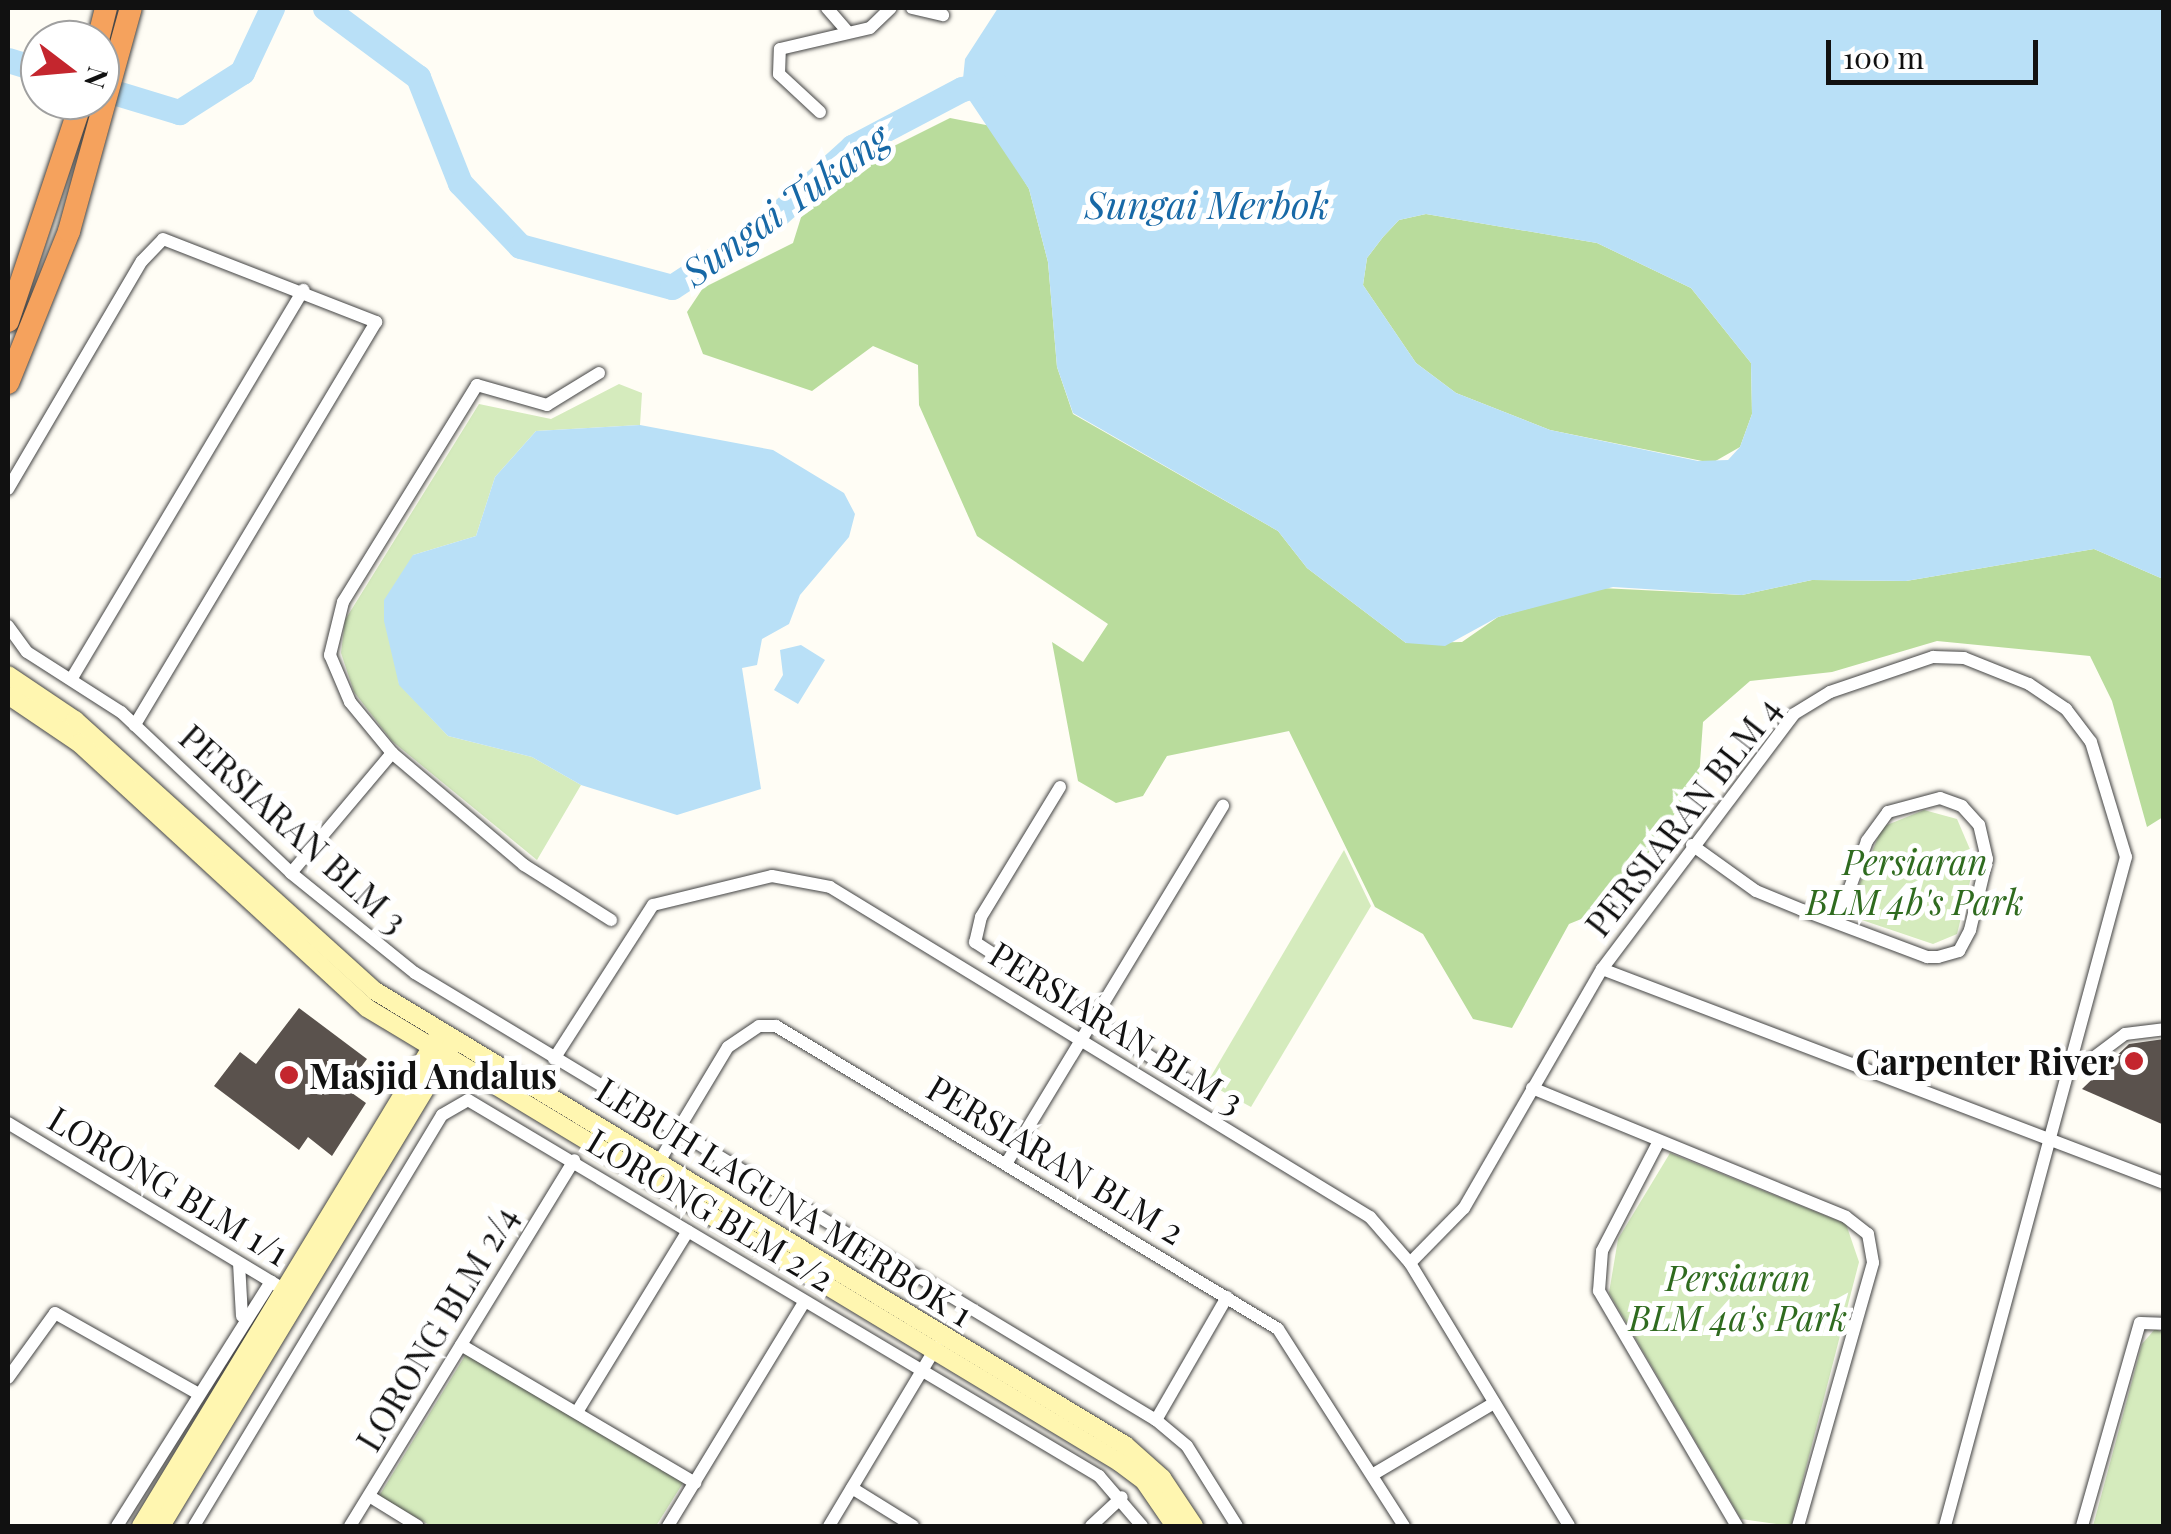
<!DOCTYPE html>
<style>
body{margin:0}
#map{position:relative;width:2171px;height:1534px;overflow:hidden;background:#fffdf5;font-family:"Playfair Display",serif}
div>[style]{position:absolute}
.green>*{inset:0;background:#d5ebbd}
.forest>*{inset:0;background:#b9dc9c}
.water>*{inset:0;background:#b9e0f7}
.river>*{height:25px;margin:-12.5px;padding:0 12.5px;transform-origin:12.5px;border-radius:12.5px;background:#b9e0f7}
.building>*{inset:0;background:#5a524d}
.roads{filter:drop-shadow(0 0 2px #444) drop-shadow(0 0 2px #444)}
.street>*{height:12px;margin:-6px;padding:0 6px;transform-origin:6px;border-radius:6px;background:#fff}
.secondary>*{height:18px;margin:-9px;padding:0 9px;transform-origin:9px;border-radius:9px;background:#fff6b0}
.highway>*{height:22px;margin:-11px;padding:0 11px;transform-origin:11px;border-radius:11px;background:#f5a25d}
.dots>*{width:28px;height:28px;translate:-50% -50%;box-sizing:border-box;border:5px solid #fff;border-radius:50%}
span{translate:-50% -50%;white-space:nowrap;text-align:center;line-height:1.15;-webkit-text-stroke:10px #fff;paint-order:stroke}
.street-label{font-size:35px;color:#111}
.park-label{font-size:35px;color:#2f6b1f;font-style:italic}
.poi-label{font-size:35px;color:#111;font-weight:700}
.right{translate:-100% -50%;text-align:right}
.left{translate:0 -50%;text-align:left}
.water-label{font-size:38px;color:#1768a6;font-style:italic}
.frame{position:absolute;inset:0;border:10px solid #111;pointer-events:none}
.north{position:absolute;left:20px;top:20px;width:100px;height:100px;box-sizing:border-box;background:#fff;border:2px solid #a0a0a0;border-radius:50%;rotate:106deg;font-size:28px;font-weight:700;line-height:40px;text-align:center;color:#111}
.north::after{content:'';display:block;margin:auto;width:35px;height:45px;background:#c4262e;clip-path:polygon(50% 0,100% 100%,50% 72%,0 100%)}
.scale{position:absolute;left:1826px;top:40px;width:212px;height:45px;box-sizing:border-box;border:5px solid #111;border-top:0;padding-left:12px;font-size:30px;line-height:35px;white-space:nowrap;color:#111;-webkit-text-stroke:8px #fff;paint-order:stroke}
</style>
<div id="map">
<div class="green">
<i style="clip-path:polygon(619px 384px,642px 393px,640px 425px,536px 431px,495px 477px,476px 536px,413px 555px,395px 656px,399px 684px,448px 736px,532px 757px,581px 785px,537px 860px,392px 741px,354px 692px,341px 653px,345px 620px,479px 404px,551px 419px)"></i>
<i style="clip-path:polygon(1924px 810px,1957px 819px,1975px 861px,1957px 934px,1933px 944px,1847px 915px,1882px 827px)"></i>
<i style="clip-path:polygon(1344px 850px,1371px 906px,1251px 1107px,1207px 1083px)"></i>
<i style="clip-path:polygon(1670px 1153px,1846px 1224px,1859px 1262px,1791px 1526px,1741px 1519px,1609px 1293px,1618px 1239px)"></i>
<i style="clip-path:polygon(2155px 1329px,2164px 1333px,2163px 1526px,2093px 1526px,2142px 1344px)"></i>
<i style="clip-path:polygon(466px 1354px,683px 1483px,656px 1526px,431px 1526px,379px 1496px)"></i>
</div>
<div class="forest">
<i style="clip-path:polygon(950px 118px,991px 126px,1029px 189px,1048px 262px,1057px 367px,1073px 414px,1278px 531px,1307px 568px,1406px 643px,1462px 642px,1498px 617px,1601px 588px,1742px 595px,1812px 580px,1906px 581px,2094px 549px,2163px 579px,2163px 817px,2147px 827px,2112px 701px,2090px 656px,1937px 641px,1832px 672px,1750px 681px,1703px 722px,1699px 777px,1613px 906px,1569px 924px,1512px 1028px,1473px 1019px,1423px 934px,1375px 907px,1289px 731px,1167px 756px,1143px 796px,1116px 803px,1078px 781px,1052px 642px,1083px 662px,1108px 624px,977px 536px,919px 405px,918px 365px,873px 346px,812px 391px,703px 354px,687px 312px,703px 288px,793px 243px,803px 211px,890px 148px)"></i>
<i style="clip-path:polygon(1426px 214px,1597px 243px,1691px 288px,1751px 363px,1752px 414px,1740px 447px,1712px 463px,1550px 430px,1456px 393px,1416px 363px,1363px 285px,1367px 258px,1383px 237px,1399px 220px)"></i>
</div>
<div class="water">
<i style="clip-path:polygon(evenodd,998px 8px,2163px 8px,2163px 579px,2094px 549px,1906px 581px,1812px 580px,1742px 595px,1613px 587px,1498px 617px,1445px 646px,1406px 643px,1307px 568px,1278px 531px,1073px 413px,1057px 367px,1048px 262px,1029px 189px,962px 89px,965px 59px,998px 8px,1426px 214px,1597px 243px,1691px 288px,1751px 363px,1752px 414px,1740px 447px,1728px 460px,1698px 461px,1550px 430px,1456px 393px,1416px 363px,1363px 285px,1367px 258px,1383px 237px,1399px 220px,1426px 214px)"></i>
<i style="clip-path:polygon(640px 425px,773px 450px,844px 493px,855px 514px,849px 537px,800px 595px,789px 624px,762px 639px,757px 665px,742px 668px,761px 789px,677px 815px,581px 785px,532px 757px,448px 736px,399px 685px,384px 621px,384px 600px,413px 555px,476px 536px,495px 477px,536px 431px)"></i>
<i style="clip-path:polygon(801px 645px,825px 660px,798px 704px,774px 690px,783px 675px,780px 650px)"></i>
</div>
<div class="river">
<i style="left:325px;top:8px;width:116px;rotate:36.6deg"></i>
<i style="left:418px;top:77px;width:114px;rotate:68.4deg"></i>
<i style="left:460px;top:183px;width:87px;rotate:46.4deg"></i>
<i style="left:520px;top:246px;width:157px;rotate:15.1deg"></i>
<i style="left:672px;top:287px;width:111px;rotate:-33.3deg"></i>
<i style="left:765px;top:226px;width:118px;rotate:-42.2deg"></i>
<i style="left:852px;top:147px;width:124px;rotate:-27.8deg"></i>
<i style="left:962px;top:89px;width:33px;rotate:-12deg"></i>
<i style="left:8px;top:60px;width:34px;rotate:17deg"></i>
<i style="left:100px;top:88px;width:83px;rotate:16.9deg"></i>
<i style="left:179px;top:112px;width:75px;rotate:-32.4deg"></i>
<i style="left:242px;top:72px;width:71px;rotate:-64.9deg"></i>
</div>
<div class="building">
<i style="clip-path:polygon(299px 1008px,367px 1059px,345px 1088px,366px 1103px,332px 1156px,308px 1137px,299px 1150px,214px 1086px,240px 1052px,256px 1064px)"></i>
<i style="clip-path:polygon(2164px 1039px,2164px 1125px,2082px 1089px,2129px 1044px)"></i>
</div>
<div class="roads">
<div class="street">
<i style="left:827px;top:8px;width:29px;rotate:49deg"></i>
<i style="left:912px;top:8px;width:32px;rotate:13deg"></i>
<i style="left:820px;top:112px;width:56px;rotate:-137.2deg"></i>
<i style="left:779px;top:74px;width:25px;rotate:-88deg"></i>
<i style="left:780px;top:49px;width:92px;rotate:-13.1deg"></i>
<i style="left:870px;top:28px;width:29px;rotate:-44deg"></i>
<i style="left:599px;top:373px;width:61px;rotate:148.4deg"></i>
<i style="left:547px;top:405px;width:73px;rotate:-164.1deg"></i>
<i style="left:477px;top:385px;width:255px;rotate:121.7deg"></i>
<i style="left:343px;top:602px;width:55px;rotate:103.8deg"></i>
<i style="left:330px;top:655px;width:51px;rotate:66.9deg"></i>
<i style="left:350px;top:702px;width:66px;rotate:50.5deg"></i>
<i style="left:392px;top:753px;width:173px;rotate:40.3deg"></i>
<i style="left:524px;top:865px;width:103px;rotate:32.3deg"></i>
<i style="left:8px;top:489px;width:264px;rotate:-59.6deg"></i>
<i style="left:142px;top:261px;width:30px;rotate:-46deg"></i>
<i style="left:163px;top:239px;width:229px;rotate:21.3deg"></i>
<i style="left:376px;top:322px;width:470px;rotate:120.9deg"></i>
<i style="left:8px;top:626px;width:32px;rotate:54deg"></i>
<i style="left:27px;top:652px;width:112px;rotate:32.6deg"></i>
<i style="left:121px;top:712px;width:234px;rotate:43.4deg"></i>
<i style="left:291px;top:873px;width:159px;rotate:38.9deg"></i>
<i style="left:415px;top:973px;width:865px;rotate:31.1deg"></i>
<i style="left:1156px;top:1420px;width:40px;rotate:40deg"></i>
<i style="left:1187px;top:1446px;width:94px;rotate:58deg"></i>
<i style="left:72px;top:678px;width:452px;rotate:-59.2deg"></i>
<i style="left:1060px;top:787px;width:152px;rotate:121.3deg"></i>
<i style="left:981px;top:917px;width:26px;rotate:103deg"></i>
<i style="left:975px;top:942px;width:272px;rotate:33.2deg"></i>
<i style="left:1692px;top:845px;width:79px;rotate:35.7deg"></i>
<i style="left:1756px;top:891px;width:50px;rotate:22.4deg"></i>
<i style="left:1802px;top:910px;width:134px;rotate:20.6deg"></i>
<i style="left:1927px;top:957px;width:11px"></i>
<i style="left:1938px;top:957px;width:22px;rotate:-16deg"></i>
<i style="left:1959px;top:951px;width:24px;rotate:-62deg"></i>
<i style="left:1970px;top:930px;width:73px;rotate:-76.5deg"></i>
<i style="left:1987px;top:859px;width:35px;rotate:-103deg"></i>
<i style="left:1979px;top:825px;width:25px;rotate:-132deg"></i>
<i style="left:1962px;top:806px;width:23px;rotate:-160deg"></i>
<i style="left:1940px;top:798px;width:54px;rotate:164.9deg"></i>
<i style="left:1888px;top:812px;width:36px;rotate:126deg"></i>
<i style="left:1867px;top:841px;width:87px;rotate:110.1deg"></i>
<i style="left:291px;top:873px;width:157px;rotate:-49.9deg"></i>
<i style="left:1602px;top:969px;width:601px;rotate:20.85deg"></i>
<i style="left:554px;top:1059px;width:183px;rotate:-57.3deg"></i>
<i style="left:653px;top:905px;width:122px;rotate:-13.7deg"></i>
<i style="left:772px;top:876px;width:59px;rotate:10.7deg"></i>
<i style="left:830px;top:887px;width:633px;rotate:31.43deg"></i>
<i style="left:1370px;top:1217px;width:61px;rotate:49deg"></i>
<i style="left:1410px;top:1263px;width:307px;rotate:58.8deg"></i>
<i style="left:2069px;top:1064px;width:20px;rotate:-9deg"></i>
<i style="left:2089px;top:1061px;width:45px;rotate:-36.9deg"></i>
<i style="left:2125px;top:1034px;width:39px;rotate:-7deg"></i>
<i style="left:1532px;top:1088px;width:339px;rotate:22.3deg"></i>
<i style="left:1846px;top:1217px;width:28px;rotate:38deg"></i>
<i style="left:1868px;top:1234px;width:29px;rotate:80deg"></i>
<i style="left:1873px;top:1263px;width:273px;rotate:105.9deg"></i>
<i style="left:8px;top:1123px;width:327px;rotate:31.1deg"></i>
<i style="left:1659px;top:1141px;width:124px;rotate:117.4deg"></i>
<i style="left:1602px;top:1251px;width:40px;rotate:94.3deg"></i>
<i style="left:1599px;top:1291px;width:273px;rotate:59.6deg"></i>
<i style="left:1006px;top:1164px;width:419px;rotate:-58.8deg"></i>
<i style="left:651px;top:1175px;width:149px;rotate:-59deg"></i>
<i style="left:728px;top:1047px;width:37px;rotate:-34deg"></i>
<i style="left:759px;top:1026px;width:17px"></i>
<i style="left:776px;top:1026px;width:586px;rotate:31.11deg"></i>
<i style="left:1278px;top:1329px;width:234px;rotate:57.4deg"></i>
<i style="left:239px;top:1263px;width:53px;rotate:86.8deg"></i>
<i style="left:1410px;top:1263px;width:77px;rotate:-45.5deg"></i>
<i style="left:1464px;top:1208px;width:276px;rotate:-60deg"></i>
<i style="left:1602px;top:969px;width:319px;rotate:-53deg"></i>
<i style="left:1794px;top:714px;width:42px;rotate:-31.4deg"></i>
<i style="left:1830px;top:692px;width:109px;rotate:-18.8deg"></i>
<i style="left:1933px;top:657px;width:31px;rotate:2deg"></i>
<i style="left:1964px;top:658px;width:70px;rotate:21.8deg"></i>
<i style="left:2029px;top:684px;width:45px;rotate:34deg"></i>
<i style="left:2066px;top:709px;width:41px;rotate:52.9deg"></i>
<i style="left:2091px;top:742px;width:120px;rotate:73.1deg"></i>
<i style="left:2126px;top:857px;width:693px;rotate:105.14deg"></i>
<i style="left:461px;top:1345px;width:272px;rotate:30.5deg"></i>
<i style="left:8px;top:1378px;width:80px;rotate:-54.1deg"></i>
<i style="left:55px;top:1313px;width:163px;rotate:29.4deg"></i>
<i style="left:577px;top:1412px;width:212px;rotate:-58.5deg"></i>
<i style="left:1156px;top:1420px;width:142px;rotate:-60deg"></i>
<i style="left:1372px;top:1475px;width:142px;rotate:-30.5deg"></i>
<i style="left:852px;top:1488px;width:72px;rotate:31.9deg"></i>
<i style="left:369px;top:1496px;width:57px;rotate:31.5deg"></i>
<i style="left:117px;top:1526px;width:289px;rotate:-57.8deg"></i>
<i style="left:194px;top:1526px;width:480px;rotate:-58.9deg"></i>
<i style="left:442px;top:1115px;width:30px;rotate:-30deg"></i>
<i style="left:468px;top:1100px;width:735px;rotate:30.79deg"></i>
<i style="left:1099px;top:1476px;width:66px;rotate:49.3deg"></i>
<i style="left:350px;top:1526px;width:429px;rotate:-58.5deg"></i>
<i style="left:668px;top:1526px;width:263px;rotate:-58.7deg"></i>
<i style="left:829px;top:1526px;width:209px;rotate:-59.1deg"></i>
<i style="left:1091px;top:1526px;width:42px;rotate:-43.1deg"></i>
<i style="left:2082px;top:1526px;width:211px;rotate:-74.1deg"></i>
<i style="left:2140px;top:1323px;width:24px;rotate:2deg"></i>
</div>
<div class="secondary">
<i style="left:8px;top:675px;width:81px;rotate:33.9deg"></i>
<i style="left:75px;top:720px;width:404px;rotate:42.1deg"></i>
<i style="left:375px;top:991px;width:877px;rotate:31.19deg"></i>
<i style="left:1125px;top:1445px;width:50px;rotate:41.7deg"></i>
<i style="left:1162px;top:1478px;width:58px;rotate:56.3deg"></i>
<i style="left:8px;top:695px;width:86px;rotate:34.1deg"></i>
<i style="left:79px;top:743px;width:391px;rotate:42.6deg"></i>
<i style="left:367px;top:1008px;width:878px;rotate:31.12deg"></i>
<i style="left:1119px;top:1462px;width:31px;rotate:37deg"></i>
<i style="left:1144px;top:1481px;width:55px;rotate:55.4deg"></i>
<i style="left:141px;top:1526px;width:574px;rotate:-58.75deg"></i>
<i style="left:161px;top:1526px;width:564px;rotate:-58.84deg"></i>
</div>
<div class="highway">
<i style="left:98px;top:40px;width:33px;rotate:-76deg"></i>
<i style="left:8px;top:321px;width:233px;rotate:-71.5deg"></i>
<i style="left:8px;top:383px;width:164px;rotate:-68.1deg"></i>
<i style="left:69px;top:231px;width:231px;rotate:-74.5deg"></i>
</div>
</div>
<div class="dots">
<i style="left:2134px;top:1061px;background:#c4262e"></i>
<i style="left:289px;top:1075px;background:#c4262e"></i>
</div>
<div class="street-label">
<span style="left:1682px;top:816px;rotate:-52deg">PERSIARAN BLM 4</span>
<span style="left:294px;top:828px;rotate:42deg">PERSIARAN BLM 3</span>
<span style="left:1117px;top:1027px;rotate:32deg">PERSIARAN BLM 3</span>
<span style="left:1056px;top:1159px;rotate:31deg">PERSIARAN BLM 2</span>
<span style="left:169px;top:1185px;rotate:31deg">LORONG BLM 1/1</span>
<span style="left:785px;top:1201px;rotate:32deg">LEBUH LAGUNA MERBOK 1</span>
<span style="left:711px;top:1209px;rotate:31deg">LORONG BLM 2/2</span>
<span style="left:436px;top:1328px;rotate:-59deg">LORONG BLM 2/4</span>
</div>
<div class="park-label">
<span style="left:1915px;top:881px">Persiaran<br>BLM 4b's Park</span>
<span style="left:1738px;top:1297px">Persiaran<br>BLM 4a's Park</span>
</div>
<div class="poi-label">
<span class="right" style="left:2114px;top:1061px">Carpenter River</span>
<span class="left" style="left:309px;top:1075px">Masjid Andalus</span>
</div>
<div class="water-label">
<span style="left:785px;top:204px;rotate:-36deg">Sungai Tukang</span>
<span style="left:1207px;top:204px">Sungai Merbok</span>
</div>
<div class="frame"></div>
<div class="north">N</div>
<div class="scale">100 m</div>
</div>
